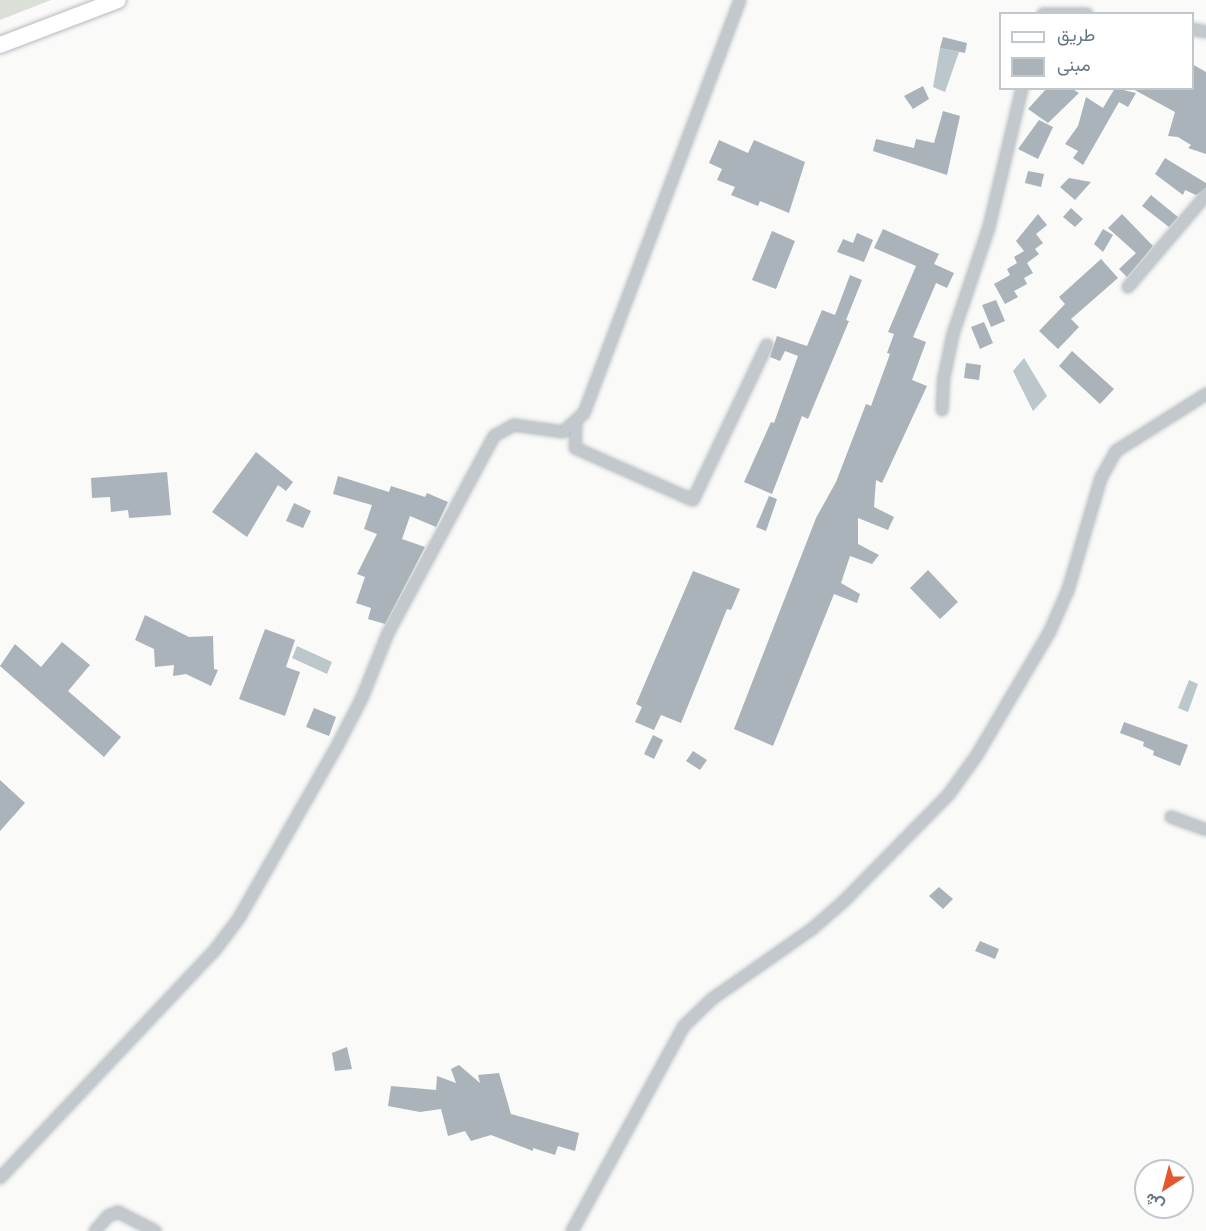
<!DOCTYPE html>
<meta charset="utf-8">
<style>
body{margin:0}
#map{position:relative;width:1206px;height:1231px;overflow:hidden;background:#fafaf8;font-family:Montserrat,Vazirmatn,sans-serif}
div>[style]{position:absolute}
.green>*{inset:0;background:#dadfd7}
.water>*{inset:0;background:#bbc7cb}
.building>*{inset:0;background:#aab3b9}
.roads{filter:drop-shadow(0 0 2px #b3babf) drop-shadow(0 0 2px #b3babf)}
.street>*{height:10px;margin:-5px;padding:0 5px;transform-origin:5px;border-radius:5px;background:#c3c8cc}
.secondary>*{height:16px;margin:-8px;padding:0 8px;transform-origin:8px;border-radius:8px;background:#fff}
span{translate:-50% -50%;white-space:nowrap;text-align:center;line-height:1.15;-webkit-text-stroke:6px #fff;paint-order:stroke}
.legend{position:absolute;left:999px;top:12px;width:195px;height:78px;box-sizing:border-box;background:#fff;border:2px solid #c1c8cd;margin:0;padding:8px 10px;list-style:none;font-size:18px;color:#657683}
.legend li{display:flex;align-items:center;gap:12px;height:30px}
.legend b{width:30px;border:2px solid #c1c8cd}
.north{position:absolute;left:1134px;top:1159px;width:60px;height:60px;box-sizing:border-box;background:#fff;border:2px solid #c1c8cd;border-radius:50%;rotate:216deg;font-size:16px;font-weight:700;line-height:24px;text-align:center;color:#657683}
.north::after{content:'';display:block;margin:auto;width:21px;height:27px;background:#e4572e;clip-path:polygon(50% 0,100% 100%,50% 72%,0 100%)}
</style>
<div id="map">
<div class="green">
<i style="clip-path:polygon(0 0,51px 0,0 20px)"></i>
</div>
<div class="water">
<i style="clip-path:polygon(940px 48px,959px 52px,945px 92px,933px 87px)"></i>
<i style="clip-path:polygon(1024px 358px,1047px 396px,1033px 411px,1013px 371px)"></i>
<i style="clip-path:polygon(297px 646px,332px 662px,327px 674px,292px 658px)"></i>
<i style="clip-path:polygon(1189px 680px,1198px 684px,1188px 712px,1178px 708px)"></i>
</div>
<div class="building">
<i style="clip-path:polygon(943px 37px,967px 43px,965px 53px,940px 48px)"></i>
<i style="clip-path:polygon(1192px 64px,1206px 72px,1206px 154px,1188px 148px,1191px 145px,1178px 137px,1168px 136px,1175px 112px,1131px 88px,1192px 88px)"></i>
<i style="clip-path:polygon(923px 86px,929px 99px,913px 109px,904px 96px)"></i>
<i style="clip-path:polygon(1047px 88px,1071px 88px,1079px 93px,1048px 123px,1028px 109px)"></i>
<i style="clip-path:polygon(1115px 88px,1136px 93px,1128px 107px,1119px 102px,1083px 165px,1073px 158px,1078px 151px,1065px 144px,1078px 126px,1086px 97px,1103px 108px)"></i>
<i style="clip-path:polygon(943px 111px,960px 116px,947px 175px,873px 151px,876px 139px,914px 148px,916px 139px,934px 143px)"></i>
<i style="clip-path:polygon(1039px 120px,1053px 127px,1038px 159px,1018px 149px)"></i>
<i style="clip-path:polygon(719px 140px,748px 153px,754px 140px,805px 162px,789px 213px,760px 201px,758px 206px,731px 195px,735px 187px,717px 180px,722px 169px,709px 163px)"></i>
<i style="clip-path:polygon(1165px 158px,1206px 183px,1206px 188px,1196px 195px,1185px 190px,1183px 195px,1155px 174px)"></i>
<i style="clip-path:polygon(1028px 171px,1044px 174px,1041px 187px,1025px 183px)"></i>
<i style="clip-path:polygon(1069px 178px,1091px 182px,1075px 200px,1060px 187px)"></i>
<i style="clip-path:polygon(1151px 195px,1178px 217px,1169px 227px,1142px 206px)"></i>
<i style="clip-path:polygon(1071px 208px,1083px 219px,1075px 227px,1063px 217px)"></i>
<i style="clip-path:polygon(1038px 214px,1047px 225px,1036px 234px,1043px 243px,1035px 249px,1039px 254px,1027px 263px,1033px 273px,1024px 278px,1027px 284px,1014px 291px,1018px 297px,1005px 304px,994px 284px,1010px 275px,1007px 269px,1017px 263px,1014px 257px,1024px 251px,1016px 241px)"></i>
<i style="clip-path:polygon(1122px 214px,1153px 246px,1127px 277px,1119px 269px,1136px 253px,1108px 228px)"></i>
<i style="clip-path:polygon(883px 229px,939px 254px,934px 264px,954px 273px,947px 288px,936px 283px,913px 337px,926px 342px,912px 380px,927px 386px,882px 483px,876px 480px,874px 507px,894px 517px,888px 530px,858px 518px,858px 544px,879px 555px,872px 564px,850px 556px,841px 583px,860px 594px,857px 603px,834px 594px,773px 746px,734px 729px,816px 518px,836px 482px,866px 404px,871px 406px,890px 354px,887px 353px,894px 334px,888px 332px,916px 266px,874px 248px)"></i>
<i style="clip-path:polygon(1103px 229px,1113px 235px,1103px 252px,1094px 244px)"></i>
<i style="clip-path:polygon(772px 231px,795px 241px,776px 289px,752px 280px)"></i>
<i style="clip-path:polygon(857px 233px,873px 240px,864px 262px,837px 252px,843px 239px,853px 243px)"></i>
<i style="clip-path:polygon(1101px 259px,1118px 278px,1071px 319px,1079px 327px,1058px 349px,1039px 331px,1065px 304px,1059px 297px)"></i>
<i style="clip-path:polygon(850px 275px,862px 280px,846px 320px,849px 321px,808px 419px,802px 416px,772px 494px,744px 482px,771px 422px,774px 423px,798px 356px,785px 351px,780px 361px,770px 357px,777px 336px,807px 346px,822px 310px,835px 315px)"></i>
<i style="clip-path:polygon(996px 300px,1005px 321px,991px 327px,982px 305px)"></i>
<i style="clip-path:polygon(984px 322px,993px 343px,980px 349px,971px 327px)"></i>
<i style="clip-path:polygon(1072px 351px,1114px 389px,1100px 404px,1059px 366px)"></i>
<i style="clip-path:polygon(966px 363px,981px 365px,979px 380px,964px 378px)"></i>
<i style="clip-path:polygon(256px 452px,293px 482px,286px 491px,278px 485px,247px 537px,212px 512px)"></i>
<i style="clip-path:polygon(167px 472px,171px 515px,129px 518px,128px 510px,111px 512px,110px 497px,92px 498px,91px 478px)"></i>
<i style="clip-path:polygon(338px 476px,389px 492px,391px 486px,425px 497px,427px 493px,448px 502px,436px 527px,410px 516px,402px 539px,425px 547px,385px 624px,368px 619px,371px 608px,356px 603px,365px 577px,357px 574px,377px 534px,364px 529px,372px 505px,333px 494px)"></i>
<i style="clip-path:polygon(769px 496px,777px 499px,766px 531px,756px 527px)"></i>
<i style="clip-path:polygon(294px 503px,311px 511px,303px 528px,286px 521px)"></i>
<i style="clip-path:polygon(928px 570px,958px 602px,940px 619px,910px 588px)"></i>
<i style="clip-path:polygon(693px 571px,740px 589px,731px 610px,727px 609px,681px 723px,661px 715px,654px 730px,635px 722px,642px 707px,636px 704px)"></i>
<i style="clip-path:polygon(145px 615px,189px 637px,213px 636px,214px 669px,218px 670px,211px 686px,186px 674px,173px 676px,174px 665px,155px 667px,154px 649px,135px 640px)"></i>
<i style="clip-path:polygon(265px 629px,295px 640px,286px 667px,300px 672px,285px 716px,239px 699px)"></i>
<i style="clip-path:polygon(62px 642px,90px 665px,68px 691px,121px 737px,104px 757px,0 666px,15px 644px,41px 667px)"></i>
<i style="clip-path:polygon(314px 708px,336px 717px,329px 736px,306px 727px)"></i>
<i style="clip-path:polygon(1124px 722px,1188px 745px,1180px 766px,1153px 755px,1154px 751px,1143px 746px,1144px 742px,1120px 733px)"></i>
<i style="clip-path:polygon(653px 735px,663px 740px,654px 759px,644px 754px)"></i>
<i style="clip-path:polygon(693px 751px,707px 760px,700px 770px,686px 761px)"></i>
<i style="clip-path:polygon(0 780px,25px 803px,0 831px)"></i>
<i style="clip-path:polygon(939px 887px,953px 899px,943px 909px,929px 896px)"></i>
<i style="clip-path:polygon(980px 941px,999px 949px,995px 959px,975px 951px)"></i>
<i style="clip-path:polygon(347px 1047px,352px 1069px,335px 1071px,332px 1053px)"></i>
<i style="clip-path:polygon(459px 1065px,480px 1083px,478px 1075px,499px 1073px,511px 1114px,579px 1133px,575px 1151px,558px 1146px,555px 1155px,533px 1148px,533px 1151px,491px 1135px,471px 1141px,465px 1131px,448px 1136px,441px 1109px,420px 1112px,388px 1106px,391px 1086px,436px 1090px,437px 1076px,456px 1083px,451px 1069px)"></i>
</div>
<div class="roads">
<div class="street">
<i style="left:1043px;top:14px;width:44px"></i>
<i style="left:1192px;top:29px;width:14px;rotate:12deg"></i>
<i style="left:1128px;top:287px;width:121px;rotate:-49.7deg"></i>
<i style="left:942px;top:410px;width:33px;rotate:-87deg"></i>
<i style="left:944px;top:377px;width:44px;rotate:-78.2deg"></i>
<i style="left:953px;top:334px;width:113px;rotate:-71.4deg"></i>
<i style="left:989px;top:227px;width:143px;rotate:-76.6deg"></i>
<i style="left:576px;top:424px;width:24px;rotate:92deg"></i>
<i style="left:575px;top:448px;width:129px;rotate:23.8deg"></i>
<i style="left:693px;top:500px;width:172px;rotate:-64.5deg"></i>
<i style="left:1171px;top:817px;width:37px;rotate:20deg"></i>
<i style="left:0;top:1178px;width:313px;rotate:-46.7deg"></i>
<i style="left:215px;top:950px;width:40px;rotate:-53deg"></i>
<i style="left:239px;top:918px;width:193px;rotate:-60.3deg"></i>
<i style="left:335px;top:750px;width:59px;rotate:-62.6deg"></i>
<i style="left:362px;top:698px;width:70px;rotate:-68.2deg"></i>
<i style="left:388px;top:633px;width:224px;rotate:-61.7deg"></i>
<i style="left:494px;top:436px;width:23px;rotate:-29deg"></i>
<i style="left:514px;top:425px;width:49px;rotate:8.1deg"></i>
<i style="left:563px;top:432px;width:28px;rotate:-42deg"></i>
<i style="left:584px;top:413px;width:441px;rotate:-69.3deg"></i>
<i style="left:95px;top:1231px;width:20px;rotate:-49deg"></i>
<i style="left:108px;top:1216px;width:11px;rotate:-22deg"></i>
<i style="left:118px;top:1212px;width:42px;rotate:27.2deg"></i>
<i style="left:572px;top:1231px;width:234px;rotate:-61.4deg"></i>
<i style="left:684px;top:1026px;width:39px;rotate:-44deg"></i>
<i style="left:712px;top:999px;width:122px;rotate:-35deg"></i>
<i style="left:812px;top:929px;width:43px;rotate:-41.2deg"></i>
<i style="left:844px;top:901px;width:150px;rotate:-45.5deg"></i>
<i style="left:949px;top:794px;width:48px;rotate:-54.3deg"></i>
<i style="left:977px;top:755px;width:144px;rotate:-59.5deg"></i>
<i style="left:1050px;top:631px;width:45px;rotate:-66.3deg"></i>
<i style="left:1068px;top:590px;width:117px;rotate:-73.6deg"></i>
<i style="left:1101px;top:478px;width:31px;rotate:-61deg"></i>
<i style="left:1116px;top:451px;width:107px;rotate:-32.3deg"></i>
</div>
<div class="secondary">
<i style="left:0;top:45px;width:126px;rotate:-20.9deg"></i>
</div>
</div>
<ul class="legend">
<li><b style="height:8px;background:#fff"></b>طريق</li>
<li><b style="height:16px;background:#aab3b9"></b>مبنى</li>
</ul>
<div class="north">ش</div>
</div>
